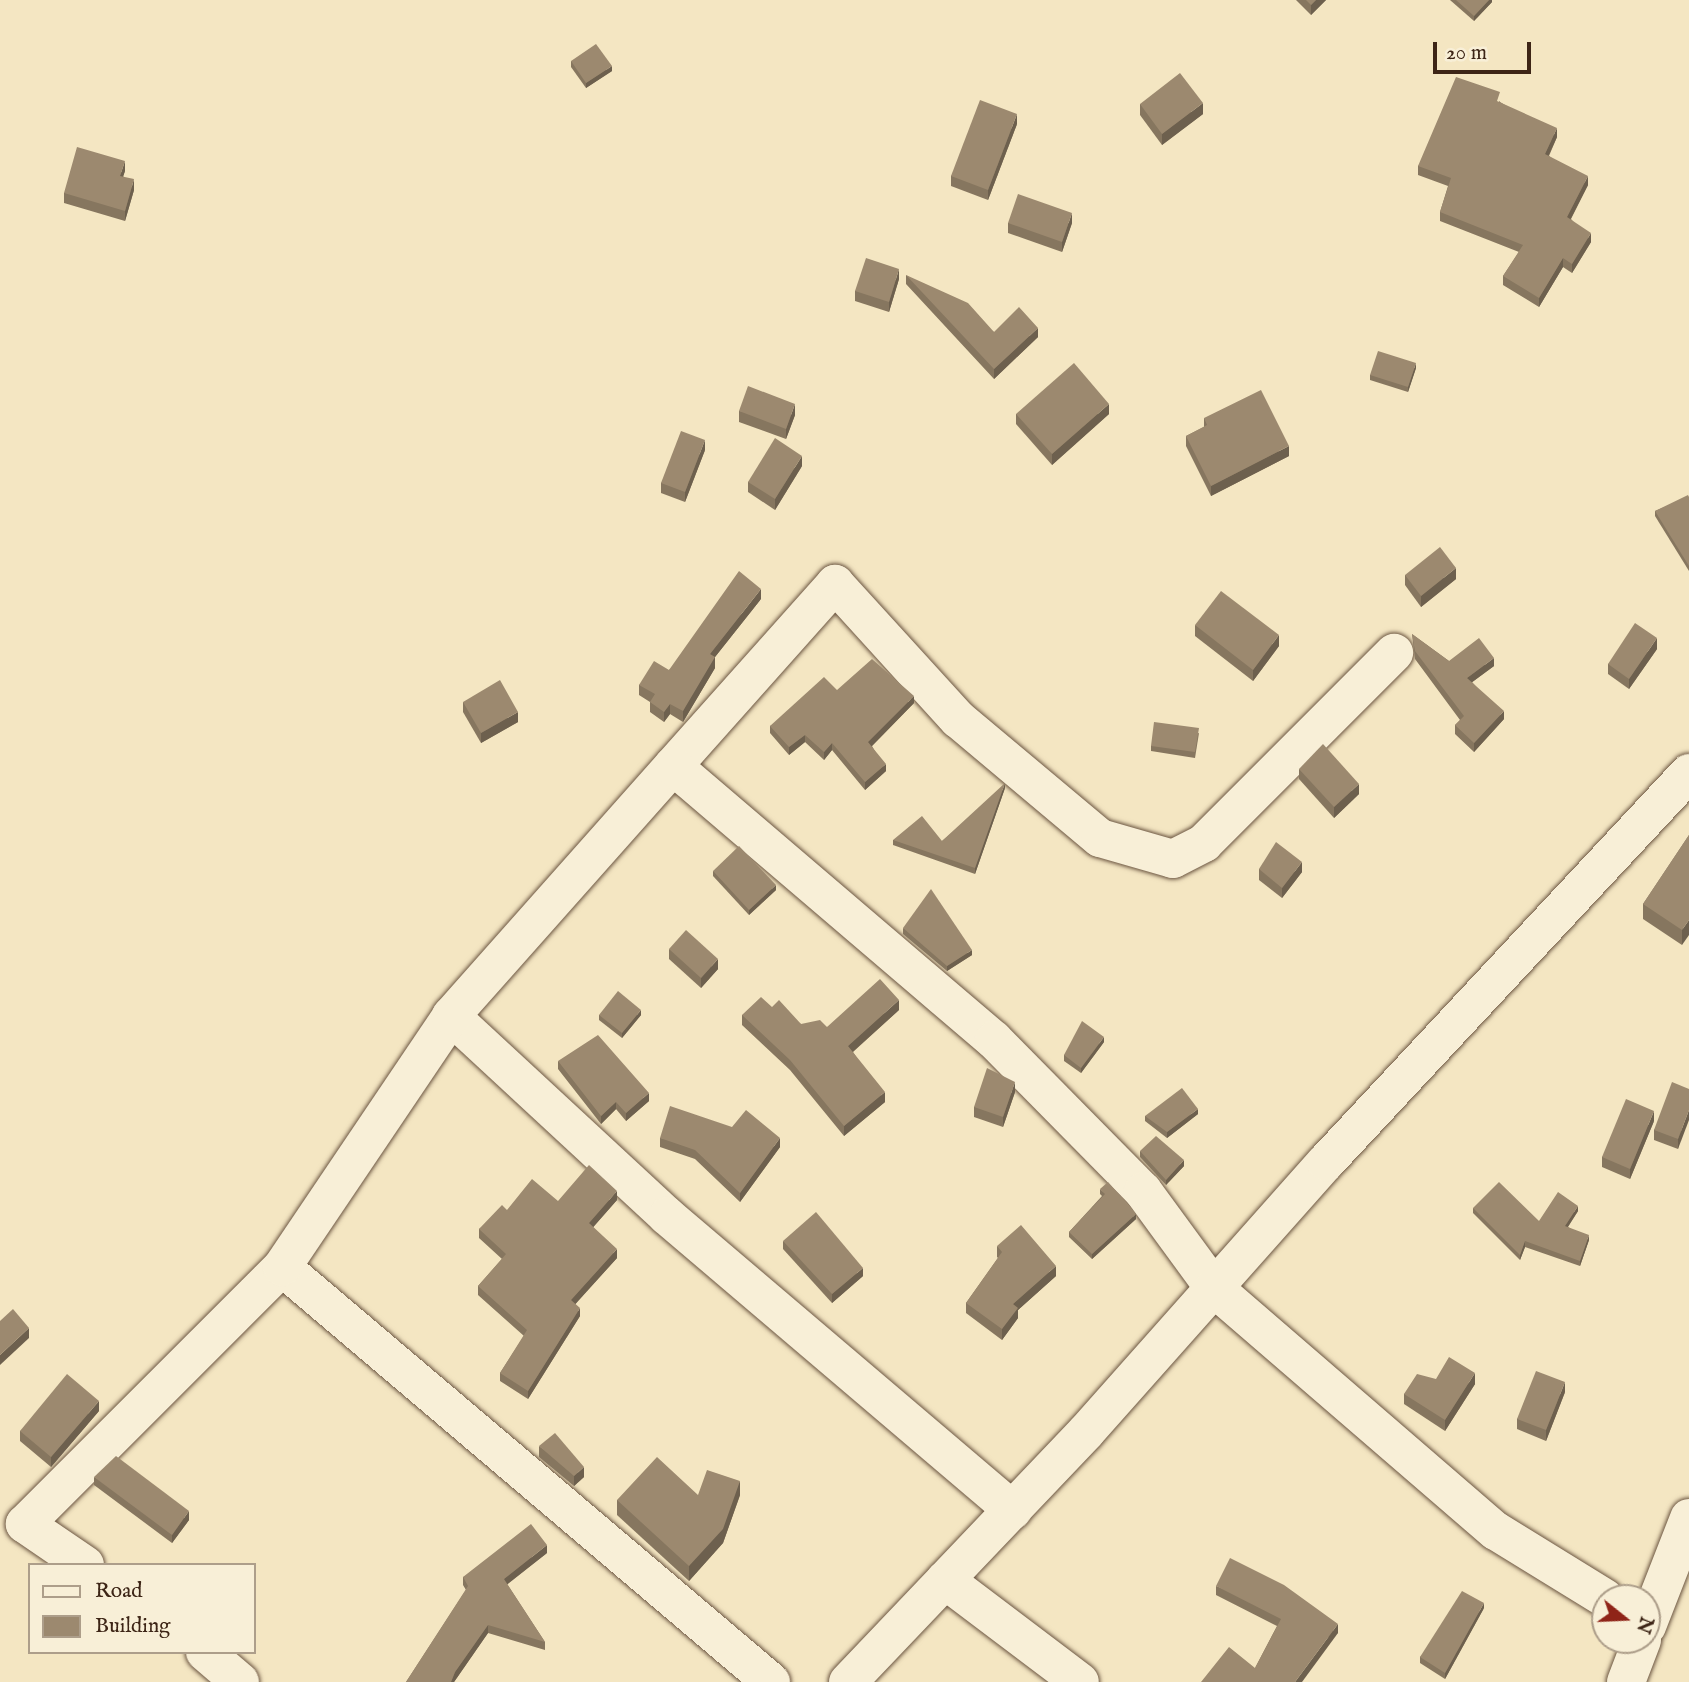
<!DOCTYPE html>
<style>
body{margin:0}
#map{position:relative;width:1689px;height:1682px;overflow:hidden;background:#f4e6c2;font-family:"IM FELL English",serif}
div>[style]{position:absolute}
.roads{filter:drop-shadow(0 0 2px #6b5541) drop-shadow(0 0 2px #6b5541)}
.minor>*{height:38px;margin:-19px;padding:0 19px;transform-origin:19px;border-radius:19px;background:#f8efd7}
.tertiary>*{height:38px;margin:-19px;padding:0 19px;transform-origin:19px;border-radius:19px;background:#f8efd7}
.wall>*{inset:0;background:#86765f}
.shaded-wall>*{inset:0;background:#6d604e}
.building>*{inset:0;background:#9c896f}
span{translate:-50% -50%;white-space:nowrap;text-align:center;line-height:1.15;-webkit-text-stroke:7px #f8efd7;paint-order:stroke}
.legend{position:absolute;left:28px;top:1563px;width:228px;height:91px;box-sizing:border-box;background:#f8efd7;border:2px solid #ad9e8a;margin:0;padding:9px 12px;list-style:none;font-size:21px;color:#3d2516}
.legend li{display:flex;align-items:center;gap:14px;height:35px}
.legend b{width:35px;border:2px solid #ad9e8a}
.north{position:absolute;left:1591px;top:1584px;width:70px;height:70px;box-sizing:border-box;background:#f8efd7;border:2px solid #ad9e8a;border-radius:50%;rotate:108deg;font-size:19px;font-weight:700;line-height:28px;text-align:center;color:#3d2516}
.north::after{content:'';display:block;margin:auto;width:24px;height:32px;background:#8f2418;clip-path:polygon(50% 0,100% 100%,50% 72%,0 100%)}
.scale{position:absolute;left:1433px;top:42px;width:98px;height:32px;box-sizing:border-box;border:4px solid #3d2516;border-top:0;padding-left:9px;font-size:21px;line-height:24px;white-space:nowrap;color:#3d2516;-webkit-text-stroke:5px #f8efd7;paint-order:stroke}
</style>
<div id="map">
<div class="roads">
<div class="minor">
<i style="left:673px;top:766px;width:244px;rotate:-48.3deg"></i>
<i style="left:835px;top:584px;width:183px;rotate:47.7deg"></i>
<i style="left:958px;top:719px;width:185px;rotate:40deg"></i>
<i style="left:1100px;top:838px;width:76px;rotate:16deg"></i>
<i style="left:1173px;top:859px;width:35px;rotate:-27deg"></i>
<i style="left:1204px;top:843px;width:269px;rotate:-45deg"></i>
<i style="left:451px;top:1016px;width:294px;rotate:42.8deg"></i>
<i style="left:667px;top:1216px;width:454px;rotate:40.4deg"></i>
<i style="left:85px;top:1565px;width:73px;rotate:-145.7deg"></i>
<i style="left:25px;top:1524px;width:363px;rotate:-45deg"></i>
<i style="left:945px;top:1580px;width:169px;rotate:37.1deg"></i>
<i style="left:205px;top:1652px;width:46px;rotate:40.6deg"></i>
<i style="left:771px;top:1682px;width:641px;rotate:-139.68deg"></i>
<i style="left:282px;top:1267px;width:303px;rotate:-56deg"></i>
<i style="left:451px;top:1016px;width:334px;rotate:-48.4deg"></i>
<i style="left:673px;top:766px;width:422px;rotate:40.5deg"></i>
<i style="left:994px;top:1040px;width:212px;rotate:45.4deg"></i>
<i style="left:1143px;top:1191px;width:120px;rotate:53.8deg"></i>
<i style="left:1214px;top:1288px;width:372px;rotate:40.8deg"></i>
<i style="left:1496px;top:1531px;width:128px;rotate:31.6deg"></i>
</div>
<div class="tertiary">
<i style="left:1647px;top:1626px;width:116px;rotate:-68.7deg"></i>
<i style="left:848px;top:1682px;width:345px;rotate:-46.4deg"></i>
<i style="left:1086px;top:1432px;width:361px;rotate:-48.4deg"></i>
<i style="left:1326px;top:1162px;width:532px;rotate:-46.98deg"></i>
<i style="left:1626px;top:1682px;width:45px;rotate:-69.1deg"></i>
</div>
</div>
<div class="wall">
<i style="clip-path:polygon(1296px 0,1326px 0,1311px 15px)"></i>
<i style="clip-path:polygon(1450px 0,1492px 0,1492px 2px,1474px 21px)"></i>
<i style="clip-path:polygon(571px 61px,612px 71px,586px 88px,571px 67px)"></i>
<i style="clip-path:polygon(1500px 101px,1500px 102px,1557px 137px,1549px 156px,1588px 185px,1571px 219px,1591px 242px,1572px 273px,1563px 267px,1539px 307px,1503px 285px,1503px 276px,1519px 252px,1440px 221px,1440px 212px,1448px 186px,1418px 175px,1418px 166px)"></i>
<i style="clip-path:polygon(1140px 104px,1203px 114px,1162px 145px,1140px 115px)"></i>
<i style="clip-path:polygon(1017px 124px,988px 200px,951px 186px,951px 176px)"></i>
<i style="clip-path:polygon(125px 171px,123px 176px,134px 190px,125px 221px,64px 203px,64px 193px)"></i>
<i style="clip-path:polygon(1008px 223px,1072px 223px,1062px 252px,1008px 233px)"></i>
<i style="clip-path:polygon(906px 275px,994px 332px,1038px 337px,994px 379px,906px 284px)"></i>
<i style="clip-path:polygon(899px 279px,889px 312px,855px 301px,855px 291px)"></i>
<i style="clip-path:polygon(1416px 368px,1408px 392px,1370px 380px,1370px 375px)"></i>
<i style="clip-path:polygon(739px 411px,795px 415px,786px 439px,739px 422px)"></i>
<i style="clip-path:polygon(1016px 414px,1109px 414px,1052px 465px,1016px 424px)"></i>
<i style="clip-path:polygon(1204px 418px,1289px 456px,1211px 496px,1186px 446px,1186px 436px,1204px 427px)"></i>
<i style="clip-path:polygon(705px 450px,685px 502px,661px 493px,661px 483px)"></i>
<i style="clip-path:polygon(802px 466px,775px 510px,748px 492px,748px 482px)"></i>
<i style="clip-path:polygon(1689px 497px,1689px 571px,1655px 516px,1655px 511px)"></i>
<i style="clip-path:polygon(1405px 575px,1456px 579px,1421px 607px,1405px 585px)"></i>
<i style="clip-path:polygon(761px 599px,715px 657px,715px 668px,683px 722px,670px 714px,664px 722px,650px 712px,650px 702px,639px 695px,639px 685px,669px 670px)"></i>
<i style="clip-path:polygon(1195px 625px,1279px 646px,1253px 681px,1195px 636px)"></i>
<i style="clip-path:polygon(1412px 634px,1449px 661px,1494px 666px,1472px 682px,1504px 719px,1474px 752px,1455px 734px,1455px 725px,1460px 720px,1415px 659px)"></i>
<i style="clip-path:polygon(1657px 649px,1629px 689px,1608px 674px,1608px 664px)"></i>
<i style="clip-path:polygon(837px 690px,914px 703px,872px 746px,886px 771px,865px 790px,832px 750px,824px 760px,805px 742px,789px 755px,770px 733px,770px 726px)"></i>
<i style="clip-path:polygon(463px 702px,518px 722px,481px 743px,463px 712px)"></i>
<i style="clip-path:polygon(1199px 733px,1195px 758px,1151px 751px,1151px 746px)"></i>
<i style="clip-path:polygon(1299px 769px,1359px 794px,1334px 818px,1299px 779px)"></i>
<i style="clip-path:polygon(1005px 788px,975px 874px,893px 845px,893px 840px,942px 841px)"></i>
<i style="clip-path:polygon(1689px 835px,1682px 945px,1643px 919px,1643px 904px)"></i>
<i style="clip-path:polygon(1259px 869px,1302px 872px,1282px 898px,1259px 880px)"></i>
<i style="clip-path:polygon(713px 871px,776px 890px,749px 915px,713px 876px)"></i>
<i style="clip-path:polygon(903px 928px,972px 955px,947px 971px,903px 934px)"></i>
<i style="clip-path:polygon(669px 949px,718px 969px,701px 988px,669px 959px)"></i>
<i style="clip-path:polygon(772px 1007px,801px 1024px,827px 1027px,899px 1010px,853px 1052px,885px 1102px,844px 1136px,790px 1070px,742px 1025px,742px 1015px)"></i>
<i style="clip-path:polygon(599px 1015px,641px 1015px,622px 1038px,599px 1020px)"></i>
<i style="clip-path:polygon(1104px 1042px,1081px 1073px,1064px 1061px,1064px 1055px)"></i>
<i style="clip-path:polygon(558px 1061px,649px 1101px,626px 1121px,616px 1109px,601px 1124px,558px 1069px)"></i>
<i style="clip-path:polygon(1689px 1089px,1678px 1149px,1654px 1140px,1654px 1130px)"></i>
<i style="clip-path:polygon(1015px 1092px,1003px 1127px,974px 1117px,974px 1107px)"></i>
<i style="clip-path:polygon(1198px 1114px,1167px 1138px,1145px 1121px,1145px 1116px)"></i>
<i style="clip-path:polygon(1654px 1121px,1630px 1179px,1602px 1167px,1602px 1157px)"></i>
<i style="clip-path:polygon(660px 1138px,780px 1147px,740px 1202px,695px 1159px,660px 1147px)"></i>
<i style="clip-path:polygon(1140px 1151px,1184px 1166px,1166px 1185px,1140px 1157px)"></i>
<i style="clip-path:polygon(1100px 1189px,1136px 1219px,1092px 1259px,1069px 1237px,1069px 1232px,1102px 1196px,1100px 1194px)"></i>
<i style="clip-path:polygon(617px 1200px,593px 1227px,617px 1258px,575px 1304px,580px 1316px,528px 1399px,500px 1381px,500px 1373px,524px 1336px,478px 1295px,478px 1286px,502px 1259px,479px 1238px,479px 1229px,507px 1210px,558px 1201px)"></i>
<i style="clip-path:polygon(1473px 1208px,1539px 1221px,1578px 1211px,1568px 1227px,1589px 1240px,1580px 1266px,1525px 1247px,1520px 1260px,1473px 1213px)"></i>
<i style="clip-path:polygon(783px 1241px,863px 1276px,832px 1303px,783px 1249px)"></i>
<i style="clip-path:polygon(997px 1246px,1056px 1276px,1018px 1310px,1018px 1318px,1002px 1340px,966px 1313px,966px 1303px,998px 1258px,997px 1257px)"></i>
<i style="clip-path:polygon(1436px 1379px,1475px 1384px,1445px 1431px,1404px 1404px,1404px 1394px)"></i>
<i style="clip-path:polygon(1565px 1392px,1546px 1441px,1517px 1429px,1517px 1419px)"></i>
<i style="clip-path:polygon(99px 1411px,51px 1467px,20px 1441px,20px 1431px)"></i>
<i style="clip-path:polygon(539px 1446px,584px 1477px,574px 1486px,539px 1457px)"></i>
<i style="clip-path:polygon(94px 1477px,189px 1520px,172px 1543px,94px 1485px)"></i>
<i style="clip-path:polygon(698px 1495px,740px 1495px,723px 1543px,689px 1581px,617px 1515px,617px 1500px)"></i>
<i style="clip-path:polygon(547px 1553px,507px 1584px,545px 1642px,545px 1650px,488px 1633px,454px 1682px,406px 1682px,466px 1590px,463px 1585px,463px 1577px)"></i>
<i style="clip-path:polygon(1216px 1586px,1338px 1633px,1255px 1668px,1277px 1626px,1216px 1595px)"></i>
<i style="clip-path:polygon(1484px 1608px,1445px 1679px,1420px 1663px,1420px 1657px)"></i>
</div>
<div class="shaded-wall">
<i style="clip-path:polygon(1316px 0,1326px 0,1311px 15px,1311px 5px)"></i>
<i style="clip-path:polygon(1489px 0,1492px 0,1492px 2px,1474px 21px,1474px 16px)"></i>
<i style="clip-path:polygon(612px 66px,612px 71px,586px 88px,586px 83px)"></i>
<i style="clip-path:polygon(1203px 103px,1203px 114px,1162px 145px,1162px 134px)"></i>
<i style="clip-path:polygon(1017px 114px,1017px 124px,988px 200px,988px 190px)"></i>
<i style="clip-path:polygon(1557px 128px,1557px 137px,1545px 163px,1545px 154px)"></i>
<i style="clip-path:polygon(125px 161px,125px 171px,120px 186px,120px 176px)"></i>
<i style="clip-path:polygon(1588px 176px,1588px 185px,1567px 226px,1567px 217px)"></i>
<i style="clip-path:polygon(134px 179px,134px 190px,125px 221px,125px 211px)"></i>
<i style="clip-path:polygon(1072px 213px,1072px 223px,1062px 252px,1062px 242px)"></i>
<i style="clip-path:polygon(1591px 233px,1591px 242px,1572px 273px,1572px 264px)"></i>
<i style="clip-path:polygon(1563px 258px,1563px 267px,1539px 307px,1539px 298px)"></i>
<i style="clip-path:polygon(899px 269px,899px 279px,889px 312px,889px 302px)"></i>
<i style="clip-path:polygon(1038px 328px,1038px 337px,994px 379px,994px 369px)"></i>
<i style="clip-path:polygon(1416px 363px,1416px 368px,1408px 392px,1408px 387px)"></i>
<i style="clip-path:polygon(795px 404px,795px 415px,786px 439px,786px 429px)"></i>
<i style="clip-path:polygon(1109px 404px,1109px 414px,1052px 465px,1052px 454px)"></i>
<i style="clip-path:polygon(705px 440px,705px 450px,685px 502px,685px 492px)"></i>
<i style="clip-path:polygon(1289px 446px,1289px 456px,1211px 496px,1211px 486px)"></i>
<i style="clip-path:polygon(802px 456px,802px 466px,775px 510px,775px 499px)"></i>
<i style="clip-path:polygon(1456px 568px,1456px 579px,1421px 607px,1421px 596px)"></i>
<i style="clip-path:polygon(761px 589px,761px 599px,715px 657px,715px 668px,683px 722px,683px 711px,710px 654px)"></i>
<i style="clip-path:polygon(1279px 635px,1279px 646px,1253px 681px,1253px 670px)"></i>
<i style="clip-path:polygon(1657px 638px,1657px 649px,1629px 689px,1629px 679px)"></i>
<i style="clip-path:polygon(1494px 658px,1494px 666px,1467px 686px,1467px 678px)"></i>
<i style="clip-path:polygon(914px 696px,914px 703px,868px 750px,868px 742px)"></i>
<i style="clip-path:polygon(670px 704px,670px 714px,664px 722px,664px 712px)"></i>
<i style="clip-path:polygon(1504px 711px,1504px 719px,1474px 752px,1474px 743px)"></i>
<i style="clip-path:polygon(518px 712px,518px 722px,481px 743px,481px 733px)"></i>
<i style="clip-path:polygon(805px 735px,805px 742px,789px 755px,789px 747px)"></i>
<i style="clip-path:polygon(832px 743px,832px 750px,824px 760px,824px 752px)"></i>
<i style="clip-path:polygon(886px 764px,886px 771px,865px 790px,865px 782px)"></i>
<i style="clip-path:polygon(1005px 783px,1005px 788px,975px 874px,975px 868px)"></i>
<i style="clip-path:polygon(1359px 784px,1359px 794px,1334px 818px,1334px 807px)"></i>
<i style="clip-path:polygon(1302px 862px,1302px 872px,1282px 898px,1282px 888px)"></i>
<i style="clip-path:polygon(776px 885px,776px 890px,749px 915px,749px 910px)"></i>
<i style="clip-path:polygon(1689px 920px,1689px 935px,1682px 945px,1682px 930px)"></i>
<i style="clip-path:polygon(972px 950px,972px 955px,947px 971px,947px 966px)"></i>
<i style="clip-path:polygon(718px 959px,718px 969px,701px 988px,701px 978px)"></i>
<i style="clip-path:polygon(899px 1000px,899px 1010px,848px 1056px,848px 1046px)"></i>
<i style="clip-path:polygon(641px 1010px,641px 1015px,622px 1038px,622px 1033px)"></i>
<i style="clip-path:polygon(1104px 1037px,1104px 1042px,1081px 1073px,1081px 1068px)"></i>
<i style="clip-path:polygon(1015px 1082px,1015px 1092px,1003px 1127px,1003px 1117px)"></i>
<i style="clip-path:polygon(885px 1092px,885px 1102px,844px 1136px,844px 1126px)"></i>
<i style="clip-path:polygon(649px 1093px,649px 1101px,626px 1121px,626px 1113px)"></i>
<i style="clip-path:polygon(616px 1102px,616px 1109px,601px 1124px,601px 1116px)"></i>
<i style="clip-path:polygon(1198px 1109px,1198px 1114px,1167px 1138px,1167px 1132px)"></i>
<i style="clip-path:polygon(1689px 1110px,1689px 1120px,1678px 1149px,1678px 1139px)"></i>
<i style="clip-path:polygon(1654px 1111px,1654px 1121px,1630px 1179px,1630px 1169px)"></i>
<i style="clip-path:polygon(780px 1138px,780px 1147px,740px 1202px,740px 1193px)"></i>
<i style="clip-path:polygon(1184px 1160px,1184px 1166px,1166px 1185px,1166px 1180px)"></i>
<i style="clip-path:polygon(617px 1191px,617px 1200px,589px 1232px,589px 1223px)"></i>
<i style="clip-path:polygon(1578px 1206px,1578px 1211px,1565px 1231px,1565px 1226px)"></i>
<i style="clip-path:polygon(1136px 1214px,1136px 1219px,1092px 1259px,1092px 1254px)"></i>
<i style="clip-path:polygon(1589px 1235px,1589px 1240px,1580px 1266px,1580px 1261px)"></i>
<i style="clip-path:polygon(1525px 1241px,1525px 1247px,1520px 1260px,1520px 1255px)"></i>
<i style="clip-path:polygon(617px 1249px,617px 1258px,571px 1309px,571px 1300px)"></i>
<i style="clip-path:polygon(1056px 1266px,1056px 1276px,1018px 1310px,1018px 1318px,1002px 1340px,1002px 1329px,1013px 1304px)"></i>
<i style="clip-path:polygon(863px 1268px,863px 1276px,832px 1303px,832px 1294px)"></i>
<i style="clip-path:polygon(580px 1308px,580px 1316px,528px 1399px,528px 1391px)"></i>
<i style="clip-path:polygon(29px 1328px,29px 1338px,0 1365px,0 1355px)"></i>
<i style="clip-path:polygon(1475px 1373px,1475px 1384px,1445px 1431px,1445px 1420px)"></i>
<i style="clip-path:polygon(1565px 1382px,1565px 1392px,1546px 1441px,1546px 1430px)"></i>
<i style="clip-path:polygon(99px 1401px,99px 1411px,51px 1467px,51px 1457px)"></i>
<i style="clip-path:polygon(584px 1467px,584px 1477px,574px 1486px,574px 1476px)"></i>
<i style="clip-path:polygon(740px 1481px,740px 1495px,723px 1543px,689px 1581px,689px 1566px)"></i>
<i style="clip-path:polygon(189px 1511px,189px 1520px,172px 1543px,172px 1535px)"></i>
<i style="clip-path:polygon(547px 1545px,547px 1553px,504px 1587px,504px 1579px)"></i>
<i style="clip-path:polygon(1484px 1603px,1484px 1608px,1445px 1679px,1445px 1673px)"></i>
<i style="clip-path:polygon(1338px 1624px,1338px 1633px,1302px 1682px,1295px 1682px)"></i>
<i style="clip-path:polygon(488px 1625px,488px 1633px,454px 1682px,451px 1682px,455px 1672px)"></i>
</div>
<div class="building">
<i style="clip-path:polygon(1306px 0,1316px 0,1311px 5px)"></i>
<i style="clip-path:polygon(1456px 0,1489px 0,1474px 16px)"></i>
<i style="clip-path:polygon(596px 44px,612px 66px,586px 83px,571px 61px)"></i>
<i style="clip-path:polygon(1180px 73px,1203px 103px,1162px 134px,1140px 104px)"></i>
<i style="clip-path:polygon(1456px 77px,1500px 92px,1497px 101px,1557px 128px,1545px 154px,1588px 176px,1567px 217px,1591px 233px,1572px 264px,1563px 258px,1539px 298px,1503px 276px,1523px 245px,1440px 212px,1451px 178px,1418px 166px)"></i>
<i style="clip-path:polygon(980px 100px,1017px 114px,988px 190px,951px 176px)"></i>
<i style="clip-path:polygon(77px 147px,125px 161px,120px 176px,134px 179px,125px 211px,64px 193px)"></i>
<i style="clip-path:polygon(1018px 194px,1072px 213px,1062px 242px,1008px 223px)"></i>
<i style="clip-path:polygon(866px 258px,899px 269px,889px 302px,855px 291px)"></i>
<i style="clip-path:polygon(906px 275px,968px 303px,994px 332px,1019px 307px,1038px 328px,994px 369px)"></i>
<i style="clip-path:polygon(1378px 351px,1416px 363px,1408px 387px,1370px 375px)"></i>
<i style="clip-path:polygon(1074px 363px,1109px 404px,1052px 454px,1016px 414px)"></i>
<i style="clip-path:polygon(748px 386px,795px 404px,786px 429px,739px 411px)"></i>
<i style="clip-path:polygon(1261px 390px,1289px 446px,1211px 486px,1186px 436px,1207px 425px,1204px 418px)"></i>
<i style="clip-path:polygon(681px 431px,705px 440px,685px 492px,661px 483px)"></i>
<i style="clip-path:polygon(775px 438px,802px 456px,775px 499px,748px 482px)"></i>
<i style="clip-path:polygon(1688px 495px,1689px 497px,1689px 566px,1655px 511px)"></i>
<i style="clip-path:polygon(1440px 547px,1456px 568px,1421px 596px,1405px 575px)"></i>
<i style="clip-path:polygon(739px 571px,761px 589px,710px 654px,715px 657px,683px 711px,670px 704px,664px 712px,650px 702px,655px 694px,639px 685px,654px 661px,669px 670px)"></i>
<i style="clip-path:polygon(1221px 591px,1279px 635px,1253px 670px,1195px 625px)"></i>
<i style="clip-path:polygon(1635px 623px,1657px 638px,1629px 679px,1608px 664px)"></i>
<i style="clip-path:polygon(1412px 634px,1449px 661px,1479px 638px,1494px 658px,1467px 678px,1504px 711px,1474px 743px,1455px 725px,1464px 716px,1415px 651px)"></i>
<i style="clip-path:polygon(872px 659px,914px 696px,868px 742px,886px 764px,865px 782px,832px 743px,824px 752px,805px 735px,789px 747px,770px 726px,824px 677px,837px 690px)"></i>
<i style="clip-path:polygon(500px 680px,518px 712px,481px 733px,463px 702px)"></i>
<i style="clip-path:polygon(1154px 722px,1199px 728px,1195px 752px,1151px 746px)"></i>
<i style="clip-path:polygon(1323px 744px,1359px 784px,1334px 807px,1299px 769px)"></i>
<i style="clip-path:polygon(1005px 783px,975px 868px,893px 840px,922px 816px,942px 841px)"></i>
<i style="clip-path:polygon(1689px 835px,1689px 920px,1682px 930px,1643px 904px)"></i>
<i style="clip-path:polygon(1276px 842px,1302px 862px,1282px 888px,1259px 869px)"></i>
<i style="clip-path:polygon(739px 846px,776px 885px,749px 910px,713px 871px)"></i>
<i style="clip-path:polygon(931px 889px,972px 950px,947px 966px,903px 928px)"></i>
<i style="clip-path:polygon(686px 930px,718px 959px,701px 978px,669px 949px)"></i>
<i style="clip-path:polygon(880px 979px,899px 1000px,848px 1046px,885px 1092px,844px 1126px,790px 1060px,742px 1015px,761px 997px,772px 1007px,779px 1000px,801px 1024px,820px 1020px,827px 1027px)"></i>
<i style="clip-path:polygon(618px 991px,641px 1010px,622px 1033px,599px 1015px)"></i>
<i style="clip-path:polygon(1082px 1021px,1104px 1037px,1081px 1068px,1064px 1055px)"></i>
<i style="clip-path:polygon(598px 1035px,649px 1093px,626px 1113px,616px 1102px,601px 1116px,558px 1061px)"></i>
<i style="clip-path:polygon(987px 1068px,1015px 1082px,1003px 1117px,974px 1107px)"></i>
<i style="clip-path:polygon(1672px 1082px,1689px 1089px,1689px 1110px,1678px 1139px,1654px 1130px)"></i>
<i style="clip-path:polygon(1182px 1088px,1198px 1109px,1167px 1132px,1145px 1116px)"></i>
<i style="clip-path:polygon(1626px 1099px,1654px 1111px,1630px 1169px,1602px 1157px)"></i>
<i style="clip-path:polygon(670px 1106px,732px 1127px,746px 1110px,780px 1138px,740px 1193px,695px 1150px,660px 1138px)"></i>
<i style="clip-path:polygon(1156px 1136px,1184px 1160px,1166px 1180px,1140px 1151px)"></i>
<i style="clip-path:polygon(589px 1165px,617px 1191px,589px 1223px,617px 1249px,571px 1300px,580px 1308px,528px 1391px,500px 1373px,527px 1330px,478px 1286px,506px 1254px,479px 1229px,502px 1205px,507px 1210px,532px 1179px,558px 1201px)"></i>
<i style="clip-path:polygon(1108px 1182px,1136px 1214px,1092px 1254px,1069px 1232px,1105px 1194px,1100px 1189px)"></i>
<i style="clip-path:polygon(1499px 1182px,1539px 1221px,1558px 1192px,1578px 1206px,1565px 1226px,1589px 1235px,1580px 1261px,1525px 1241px,1520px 1255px,1473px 1208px)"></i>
<i style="clip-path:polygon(816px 1212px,863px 1268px,832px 1294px,783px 1241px)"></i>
<i style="clip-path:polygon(1021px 1225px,1056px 1266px,1013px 1304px,1018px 1308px,1002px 1329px,966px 1303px,1002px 1252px,997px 1246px)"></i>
<i style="clip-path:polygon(13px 1309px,29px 1328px,0 1355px,0 1321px)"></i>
<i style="clip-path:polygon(1449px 1357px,1475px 1373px,1445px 1420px,1404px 1394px,1417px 1374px,1436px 1379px)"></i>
<i style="clip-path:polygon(1536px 1371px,1565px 1382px,1546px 1430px,1517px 1419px)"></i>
<i style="clip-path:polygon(67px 1374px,99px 1401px,51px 1457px,20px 1431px)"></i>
<i style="clip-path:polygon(555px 1433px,584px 1467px,574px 1476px,539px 1446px)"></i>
<i style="clip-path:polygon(116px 1456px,189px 1511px,172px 1535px,94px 1477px)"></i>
<i style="clip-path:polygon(657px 1457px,698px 1495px,707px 1470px,740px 1481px,723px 1529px,689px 1566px,617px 1500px)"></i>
<i style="clip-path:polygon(531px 1524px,547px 1545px,504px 1579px,545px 1642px,488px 1625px,455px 1672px,451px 1682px,406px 1682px,468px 1586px,463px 1577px)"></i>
<i style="clip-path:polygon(1230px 1558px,1284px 1585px,1338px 1624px,1295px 1682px,1201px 1682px,1229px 1647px,1255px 1668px,1281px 1619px,1216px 1586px)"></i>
<i style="clip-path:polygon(1462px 1591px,1484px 1603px,1445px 1673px,1420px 1657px)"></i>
</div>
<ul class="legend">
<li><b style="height:9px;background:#f8efd7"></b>Road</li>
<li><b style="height:19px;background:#9c896f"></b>Building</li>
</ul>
<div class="north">N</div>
<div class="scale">20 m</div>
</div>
